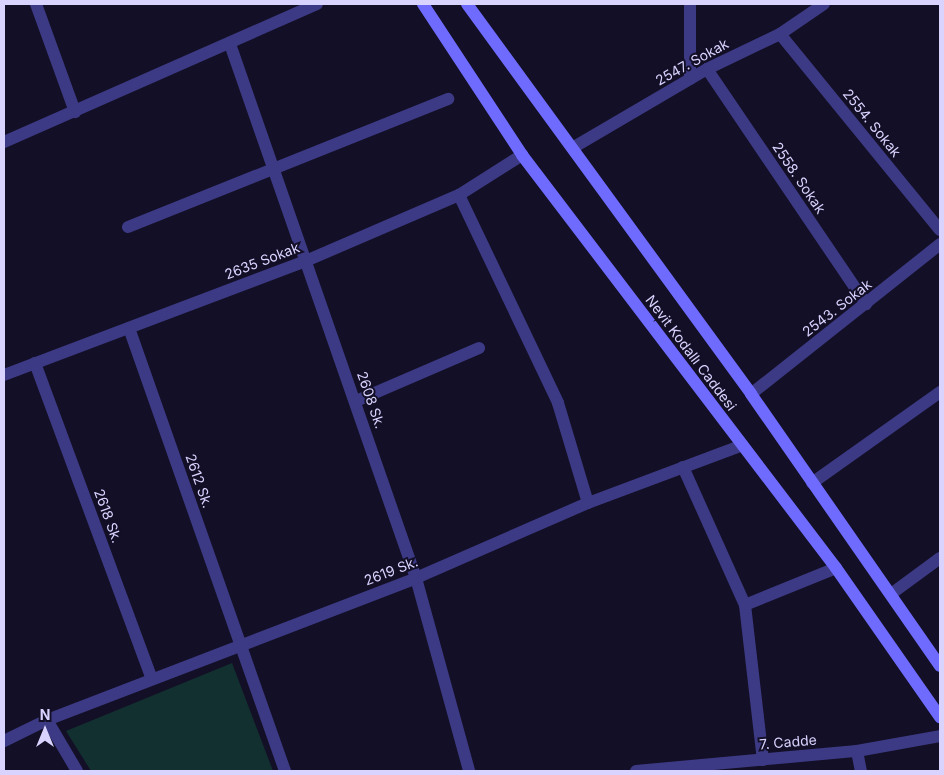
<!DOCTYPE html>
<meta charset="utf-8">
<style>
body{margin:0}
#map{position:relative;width:944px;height:775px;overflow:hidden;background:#130f26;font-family:Inter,sans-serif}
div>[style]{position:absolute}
.green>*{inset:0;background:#12302f}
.minor>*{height:12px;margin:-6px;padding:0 6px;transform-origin:6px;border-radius:6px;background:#3d3a85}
.tertiary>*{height:12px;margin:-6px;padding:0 6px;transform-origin:6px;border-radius:6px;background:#3d3a85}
.secondary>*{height:12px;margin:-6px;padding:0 6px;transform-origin:6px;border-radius:6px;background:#6f6bff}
span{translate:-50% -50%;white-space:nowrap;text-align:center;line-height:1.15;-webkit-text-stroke:4px #130f26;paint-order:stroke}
.street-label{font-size:14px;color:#d9d4ff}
.frame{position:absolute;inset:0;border:5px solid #d9d4ff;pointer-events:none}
.north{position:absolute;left:20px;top:705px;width:50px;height:50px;-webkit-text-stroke:4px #130f26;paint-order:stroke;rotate:0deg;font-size:14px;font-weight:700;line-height:20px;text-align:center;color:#d9d4ff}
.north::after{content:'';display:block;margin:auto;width:18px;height:22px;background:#d9d4ff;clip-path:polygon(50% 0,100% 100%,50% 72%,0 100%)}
</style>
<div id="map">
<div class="green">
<i style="clip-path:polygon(232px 663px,273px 771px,91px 771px,66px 731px)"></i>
</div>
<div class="minor">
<i style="left:36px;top:4px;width:115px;rotate:70.1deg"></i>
<i style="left:690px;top:4px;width:75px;rotate:90deg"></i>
<i style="left:780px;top:34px;width:253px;rotate:50.8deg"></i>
<i style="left:230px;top:44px;width:565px;rotate:70.8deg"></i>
<i style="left:416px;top:578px;width:200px;rotate:74.6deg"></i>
<i style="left:707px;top:69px;width:284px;rotate:55.9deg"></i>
<i style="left:4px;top:142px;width:342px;rotate:-23.8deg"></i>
<i style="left:574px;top:147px;width:154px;rotate:-30.4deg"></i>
<i style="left:707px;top:69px;width:81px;rotate:-25.6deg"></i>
<i style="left:780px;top:34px;width:53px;rotate:-34.3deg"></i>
<i style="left:459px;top:195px;width:230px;rotate:64.5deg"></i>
<i style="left:558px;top:403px;width:104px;rotate:73.3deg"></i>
<i style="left:128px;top:227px;width:345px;rotate:-21.8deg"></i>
<i style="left:129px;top:328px;width:470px;rotate:70.6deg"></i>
<i style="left:35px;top:363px;width:337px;rotate:69.7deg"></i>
<i style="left:4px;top:375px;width:325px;rotate:-20.7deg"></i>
<i style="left:308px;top:260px;width:164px;rotate:-23.3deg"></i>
<i style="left:459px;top:195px;width:75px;rotate:-32.4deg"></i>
<i style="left:751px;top:394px;width:241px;rotate:-38.4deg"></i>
<i style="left:356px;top:401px;width:134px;rotate:-23.3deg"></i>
<i style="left:683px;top:467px;width:151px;rotate:65.8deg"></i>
<i style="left:745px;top:605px;width:156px;rotate:83.4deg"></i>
<i style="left:812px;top:483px;width:157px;rotate:-35.4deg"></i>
<i style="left:891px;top:594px;width:61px;rotate:-36.3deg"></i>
<i style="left:745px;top:605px;width:98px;rotate:-22.1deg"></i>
<i style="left:47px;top:720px;width:59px;rotate:59.5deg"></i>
<i style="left:4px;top:741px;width:48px;rotate:-26deg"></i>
<i style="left:47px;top:720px;width:395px;rotate:-21deg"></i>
<i style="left:416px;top:578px;width:188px;rotate:-23.6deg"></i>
<i style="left:588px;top:503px;width:165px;rotate:-20.5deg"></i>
<i style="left:857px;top:751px;width:20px;rotate:79deg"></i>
</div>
<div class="tertiary">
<i style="left:636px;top:771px;width:222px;rotate:-5.2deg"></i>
<i style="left:857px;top:751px;width:84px;rotate:-10.2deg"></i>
</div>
<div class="secondary">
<i style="left:423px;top:4px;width:181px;rotate:56.7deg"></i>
<i style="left:522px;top:155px;width:519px;rotate:52.75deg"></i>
<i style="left:836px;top:568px;width:182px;rotate:55.1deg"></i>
<i style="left:467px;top:4px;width:482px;rotate:53.9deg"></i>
<i style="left:751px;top:394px;width:331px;rotate:55.2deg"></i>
</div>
<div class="street-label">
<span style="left:692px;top:62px;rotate:-29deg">2547. Sokak</span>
<span style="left:872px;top:123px;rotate:51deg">2554. Sokak</span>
<span style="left:799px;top:178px;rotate:56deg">2558. Sokak</span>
<span style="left:262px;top:261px;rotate:-21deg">2635 Sokak</span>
<span style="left:837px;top:308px;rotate:-38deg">2543. Sokak</span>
<span style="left:691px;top:353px;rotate:53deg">Nevit Kodallı Caddesi</span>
<span style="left:371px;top:400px;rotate:71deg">2608 Sk.</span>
<span style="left:199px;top:481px;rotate:71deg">2612 Sk.</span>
<span style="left:108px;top:516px;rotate:70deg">2618 Sk.</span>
<span style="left:391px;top:571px;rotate:-21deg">2619 Sk.</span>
<span style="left:788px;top:742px;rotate:-5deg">7. Cadde</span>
</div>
<div class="frame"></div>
<div class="north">N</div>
</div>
